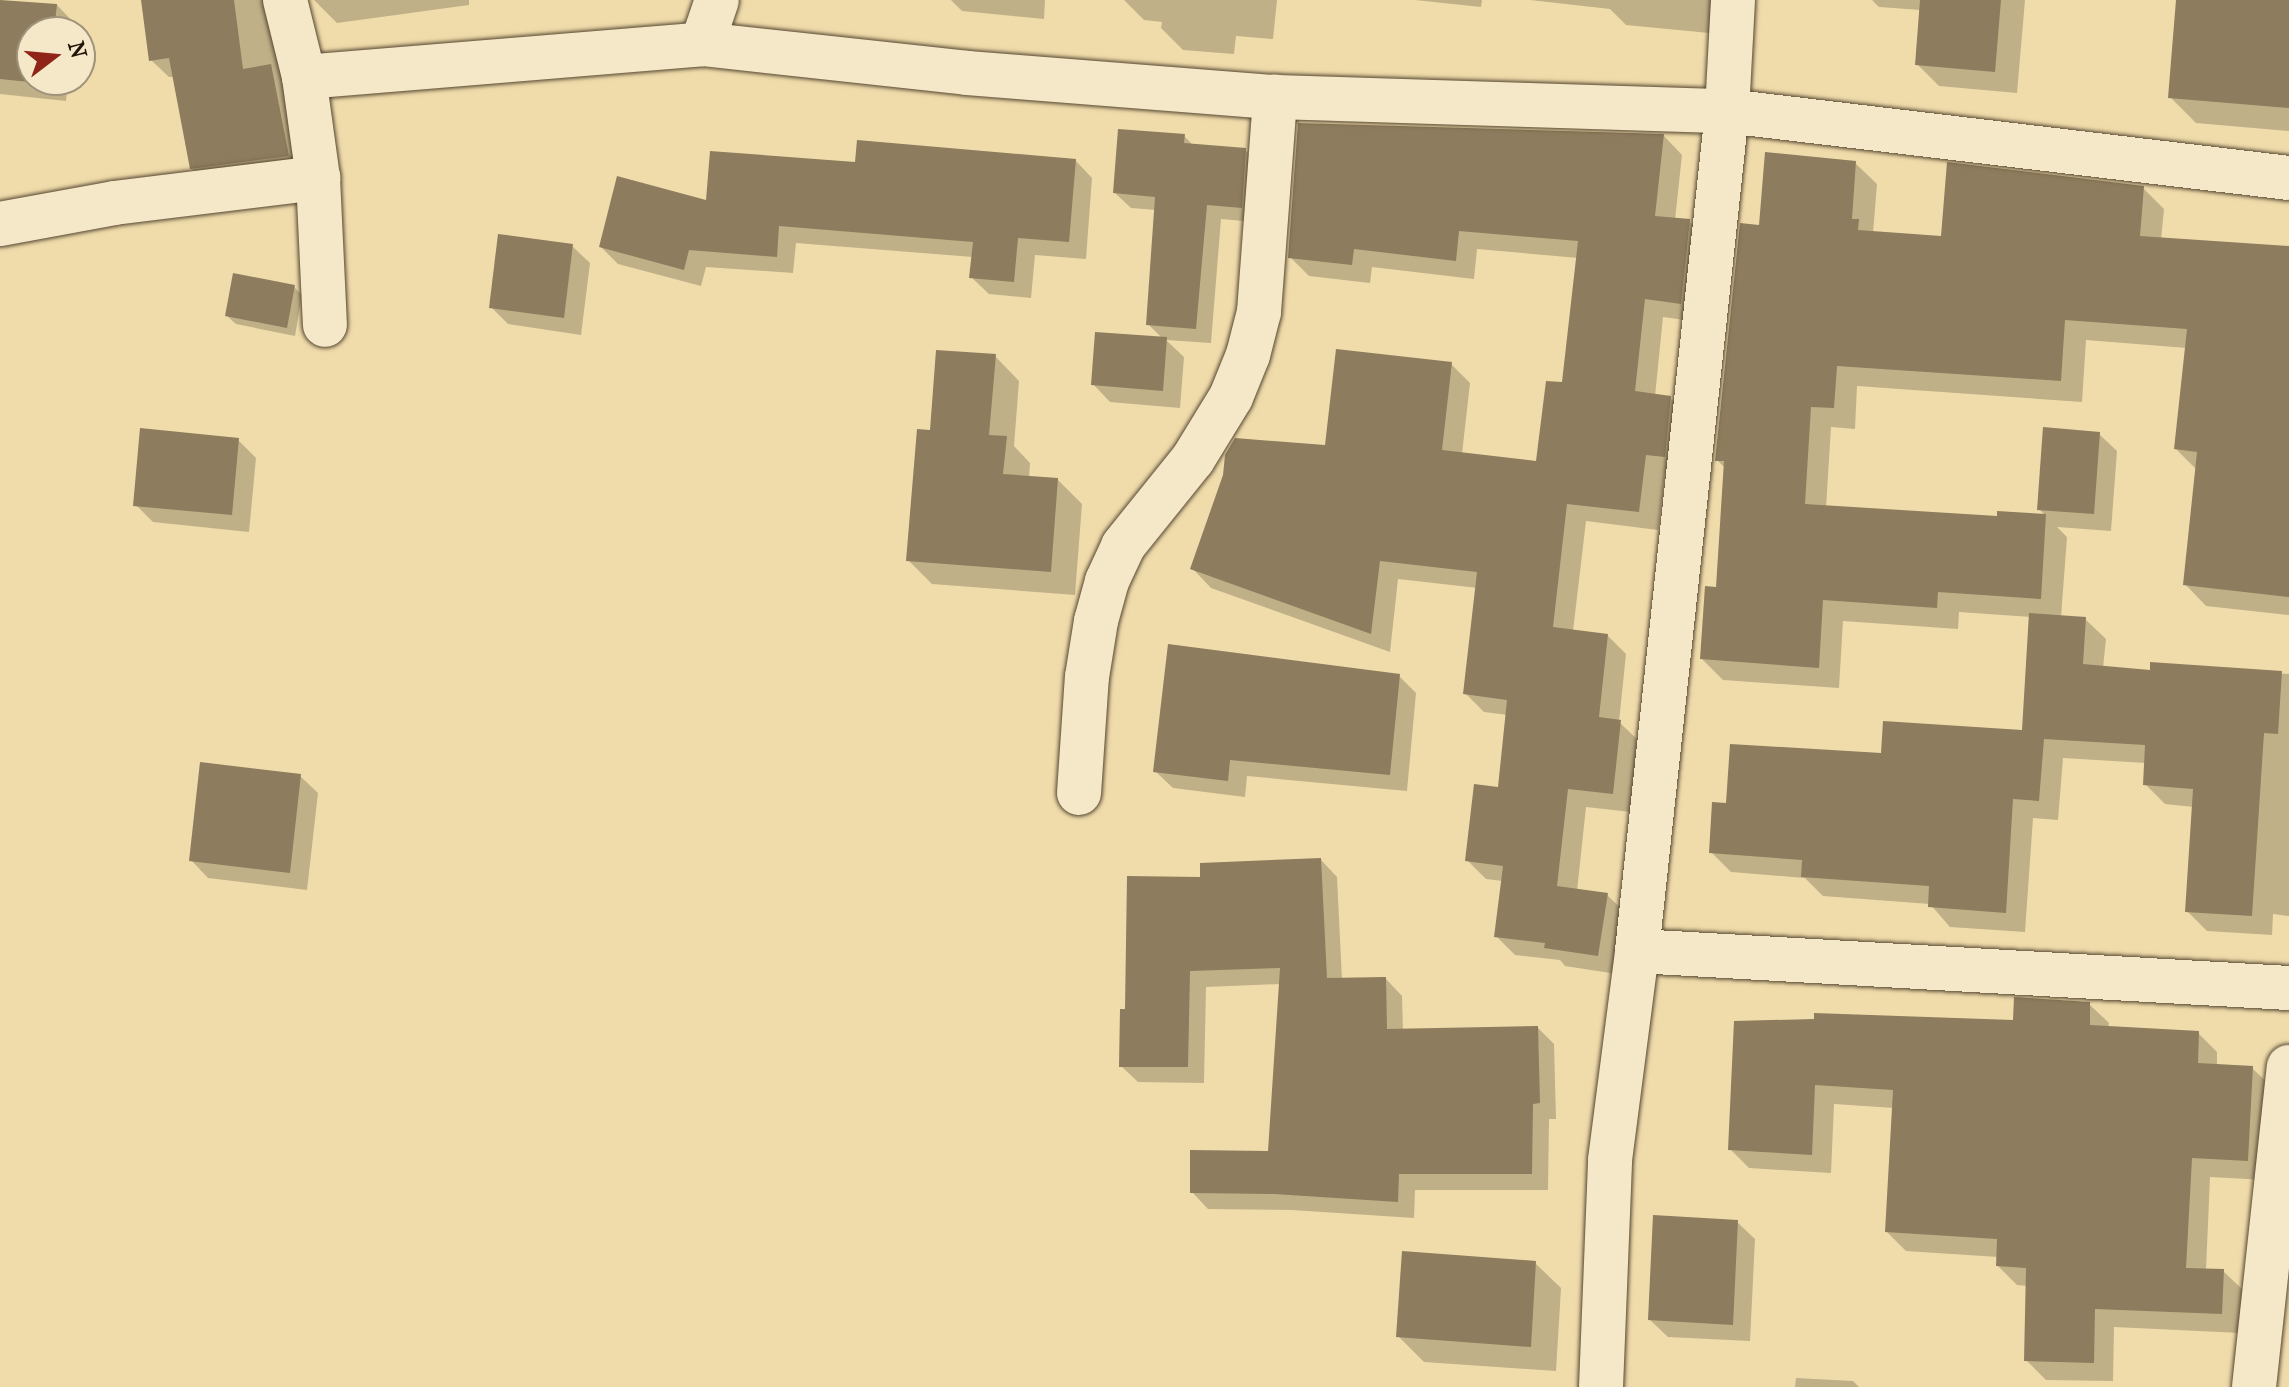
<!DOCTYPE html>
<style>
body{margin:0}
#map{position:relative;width:2289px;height:1387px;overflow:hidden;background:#f0dcab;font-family:"IM FELL French Canon",serif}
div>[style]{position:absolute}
.shadow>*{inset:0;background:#0003}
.building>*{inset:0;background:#8d7c5d}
.roads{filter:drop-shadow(0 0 2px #554631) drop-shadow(0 0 2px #554631)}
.street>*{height:44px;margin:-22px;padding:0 22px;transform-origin:22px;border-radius:22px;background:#f5e8c8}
span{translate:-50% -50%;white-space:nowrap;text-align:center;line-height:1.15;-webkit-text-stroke:8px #f5e8c8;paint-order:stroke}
.north{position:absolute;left:16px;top:16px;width:80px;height:80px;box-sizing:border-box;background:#f5e8c8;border:2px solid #a0937b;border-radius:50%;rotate:74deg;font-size:22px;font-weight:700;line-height:32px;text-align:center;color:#211408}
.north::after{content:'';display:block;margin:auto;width:28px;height:36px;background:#8f2418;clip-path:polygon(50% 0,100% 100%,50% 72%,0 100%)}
</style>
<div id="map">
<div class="shadow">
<i style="clip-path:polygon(143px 0,271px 0,306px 173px,209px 185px,191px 168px,174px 77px,169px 77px,151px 60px)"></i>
<i style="clip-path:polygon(314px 0,469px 0,469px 5px,337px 23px)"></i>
<i style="clip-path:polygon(951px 0,1045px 0,1044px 19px,962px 11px)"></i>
<i style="clip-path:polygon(1124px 0,1277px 0,1273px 39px,1236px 36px,1234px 54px,1183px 50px,1161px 28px,1162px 22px,1144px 20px)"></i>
<i style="clip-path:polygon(1415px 0,1482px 0,1481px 7px)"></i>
<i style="clip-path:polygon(1530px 0,1712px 0,1709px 33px,1626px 25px,1610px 9px)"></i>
<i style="clip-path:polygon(1872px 0,2025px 0,2017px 93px,1939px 86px,1917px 64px,1921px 10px,1879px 7px)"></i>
<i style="clip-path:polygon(2178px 0,2289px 0,2289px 131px,2196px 123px,2170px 97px)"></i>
<i style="clip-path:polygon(57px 5px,74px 23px,73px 32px,32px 32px,32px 80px,68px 80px,66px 101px,0 94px,0 12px)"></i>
<i style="clip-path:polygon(1184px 136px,1194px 146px,1245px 150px,1261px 165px,1256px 222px,1221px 219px,1211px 343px,1166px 340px,1184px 357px,1180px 408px,1110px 402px,1093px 384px,1163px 339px,1148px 324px,1156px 210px,1131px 208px,1115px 193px)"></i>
<i style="clip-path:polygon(1664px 136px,1682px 155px,1675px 220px,1689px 221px,1708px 240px,1699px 322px,1663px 317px,1655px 396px,1670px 398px,1689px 416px,1683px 475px,1665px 473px,1658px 530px,1586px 521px,1573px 631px,1607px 635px,1626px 654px,1619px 722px,1639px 741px,1631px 812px,1586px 807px,1577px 891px,1607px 895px,1626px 913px,1617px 974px,1565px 966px,1560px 960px,1515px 955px,1496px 936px,1503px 881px,1486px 879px,1467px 860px,1500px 789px,1508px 715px,1484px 712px,1466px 694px,1478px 588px,1398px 579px,1390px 652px,1211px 588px,1193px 569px,1327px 447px,1451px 364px,1470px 383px,1462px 454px,1538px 463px,1564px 385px,1578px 258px,1477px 249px,1474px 279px,1372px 267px,1370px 283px,1309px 276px,1290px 257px)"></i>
<i style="clip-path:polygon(1075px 160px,1092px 178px,1086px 259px,1035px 255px,1031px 298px,989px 294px,971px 277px,973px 257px,796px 243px,793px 273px,706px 267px,701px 286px,618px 264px,601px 247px,708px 203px,857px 164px)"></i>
<i style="clip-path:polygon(1855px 163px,1877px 184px,1873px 233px,1942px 238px,2143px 188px,2164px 209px,2161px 240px,2289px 248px,2289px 615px,2206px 606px,2185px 584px,2197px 470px,2176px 449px,2187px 348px,2086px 340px,2082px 402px,1857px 386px,1855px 429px,1831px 427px,1826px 508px,1999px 518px,2046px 516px,2040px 510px,2099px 434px,2117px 451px,2111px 531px,2057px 527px,2067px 537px,2061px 617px,2085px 619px,2106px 639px,2103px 668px,2151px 672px,2152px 664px,2289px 674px,2289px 916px,2273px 914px,2272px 935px,2207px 931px,2187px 911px,2194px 807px,2165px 804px,2145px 784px,2146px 763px,2063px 758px,2058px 820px,2033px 818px,2025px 932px,1950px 927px,1930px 904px,1823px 896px,1805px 878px,1731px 872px,1711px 852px,1728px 805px,2024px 732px,2031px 617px,1959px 612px,1958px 629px,1843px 621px,1839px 688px,1723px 680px,1702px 659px,1718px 589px,1726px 469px,1717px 460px,1760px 227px)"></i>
<i style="clip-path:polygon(572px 246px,590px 263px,581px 335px,508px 324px,491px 307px)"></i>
<i style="clip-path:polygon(294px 287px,302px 295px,295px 336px,236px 324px,227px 316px)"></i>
<i style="clip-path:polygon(995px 356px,1019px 381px,1014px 446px,1030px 463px,1029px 478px,1058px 480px,1082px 504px,1075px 595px,932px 584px,908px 560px,932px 432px)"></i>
<i style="clip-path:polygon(238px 440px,256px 458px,249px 532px,153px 522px,136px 505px)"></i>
<i style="clip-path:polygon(1169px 646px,1399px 676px,1416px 693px,1407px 791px,1247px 776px,1245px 797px,1173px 788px,1155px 771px)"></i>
<i style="clip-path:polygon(300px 776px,318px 793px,307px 890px,208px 878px,191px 860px)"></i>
<i style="clip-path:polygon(1321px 860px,1337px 877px,1342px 980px,1386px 979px,1402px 996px,1403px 1031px,1538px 1028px,1554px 1044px,1556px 1119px,1549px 1119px,1548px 1190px,1415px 1190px,1414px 1218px,1292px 1210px,1208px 1209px,1192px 1192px,1269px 1153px,1281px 984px,1206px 987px,1204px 1083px,1138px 1082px,1121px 1066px,1127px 1011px,1202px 879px)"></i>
<i style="clip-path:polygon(2089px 1004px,2109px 1023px,2108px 1028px,2198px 1033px,2217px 1052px,2217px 1066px,2252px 1068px,2272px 1087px,2266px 1180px,2210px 1177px,2206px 1270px,2223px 1271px,2243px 1290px,2241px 1333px,2114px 1327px,2113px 1381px,2046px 1380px,2026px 1360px,2028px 1286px,2017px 1285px,1998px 1266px,1998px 1257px,1906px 1251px,1887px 1232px,1894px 1108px,1834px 1104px,1831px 1173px,1749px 1168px,1730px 1149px,1736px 1023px,2015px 1022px)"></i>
<i style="clip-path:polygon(1737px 1222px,1755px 1239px,1750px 1341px,1668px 1337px,1650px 1320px)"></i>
<i style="clip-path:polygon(1535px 1263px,1561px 1288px,1556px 1371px,1424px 1362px,1398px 1336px)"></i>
<i style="clip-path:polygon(1796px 1378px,1853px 1381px,1859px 1387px,1795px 1387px)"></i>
</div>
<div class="building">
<i style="clip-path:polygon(0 0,57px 4px,54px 32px,32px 32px,32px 80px,49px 80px,49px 84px,0 79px)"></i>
<i style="clip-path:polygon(141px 0,234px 0,243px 69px,271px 64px,289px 156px,190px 169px,169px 58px,149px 61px)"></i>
<i style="clip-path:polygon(1920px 0,2001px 0,1995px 72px,1915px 65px)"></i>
<i style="clip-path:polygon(2176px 0,2289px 0,2289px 108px,2168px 98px)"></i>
<i style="clip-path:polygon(1298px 123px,1664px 134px,1655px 216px,1690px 219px,1681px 304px,1645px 299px,1635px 391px,1671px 396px,1665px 457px,1646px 455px,1639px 512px,1567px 504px,1553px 627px,1608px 634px,1599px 717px,1621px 720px,1613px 794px,1568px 789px,1557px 886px,1608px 893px,1598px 956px,1544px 948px,1545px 943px,1494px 937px,1503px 866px,1465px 861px,1474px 784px,1498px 787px,1507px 700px,1463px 694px,1477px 572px,1380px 561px,1371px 634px,1190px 569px,1223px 475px,1225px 455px,1235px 438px,1325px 445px,1336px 349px,1452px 362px,1442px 450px,1536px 461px,1546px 381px,1562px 382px,1578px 241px,1459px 231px,1456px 261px,1354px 249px,1352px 265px,1288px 258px)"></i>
<i style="clip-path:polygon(1118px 129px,1185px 134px,1184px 143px,1246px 148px,1242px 208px,1207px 205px,1196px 329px,1146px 325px,1155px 197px,1113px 193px)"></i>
<i style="clip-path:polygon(857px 140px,1076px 159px,1069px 242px,1018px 238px,1014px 282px,969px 278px,973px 242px,779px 226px,777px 257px,689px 250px,684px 270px,599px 247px,617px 176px,706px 200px,710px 151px,855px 162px)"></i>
<i style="clip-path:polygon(1765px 152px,1856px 161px,1852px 219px,1859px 219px,1858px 230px,1941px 236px,1947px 162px,2144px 186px,2140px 236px,2289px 246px,2289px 597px,2183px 585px,2197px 452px,2174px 449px,2187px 329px,2065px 320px,2061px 381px,1837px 366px,1834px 408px,1811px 407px,1805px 504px,1997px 516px,1997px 511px,2046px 514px,2041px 599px,1938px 592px,1937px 608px,1823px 600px,1819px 668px,1700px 659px,1705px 586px,1716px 587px,1724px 461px,1715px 461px,1740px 223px,1759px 225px)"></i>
<i style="clip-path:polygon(498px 234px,573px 244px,564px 318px,489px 308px)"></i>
<i style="clip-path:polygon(233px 273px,295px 285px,287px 328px,225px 316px)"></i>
<i style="clip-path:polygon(1095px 332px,1167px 337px,1163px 391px,1091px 385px)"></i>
<i style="clip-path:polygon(936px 350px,996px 354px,989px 435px,1007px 436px,1003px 474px,1058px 478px,1051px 572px,906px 561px,917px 429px,930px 430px)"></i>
<i style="clip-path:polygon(2043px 427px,2100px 432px,2094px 514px,2037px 510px)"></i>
<i style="clip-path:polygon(140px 428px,239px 438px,232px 515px,133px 506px)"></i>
<i style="clip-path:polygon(2029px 613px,2086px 617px,2083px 664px,2150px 670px,2150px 662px,2282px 671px,2278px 734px,2264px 733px,2252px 916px,2185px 912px,2193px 789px,2143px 785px,2145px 745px,2044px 739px,2039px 801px,2013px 799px,2006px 913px,1928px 907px,1929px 886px,1801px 877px,1802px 860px,1709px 853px,1712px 802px,1726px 803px,1730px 744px,1881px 753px,1883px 721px,2022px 730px)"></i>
<i style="clip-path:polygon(1168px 644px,1400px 674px,1390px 775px,1230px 760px,1228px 781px,1153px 772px)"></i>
<i style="clip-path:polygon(200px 762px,301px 774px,290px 873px,189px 861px)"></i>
<i style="clip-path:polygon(1321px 858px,1327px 978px,1386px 977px,1387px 1029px,1538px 1026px,1540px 1103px,1533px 1104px,1532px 1174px,1399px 1174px,1398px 1202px,1274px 1194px,1190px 1193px,1190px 1150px,1268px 1151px,1280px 968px,1190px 971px,1188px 1067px,1119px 1067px,1120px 1009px,1125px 1009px,1127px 876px,1200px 877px,1200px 863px)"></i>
<i style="clip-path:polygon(2014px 997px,2090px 1002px,2090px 1025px,2199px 1031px,2198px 1063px,2253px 1066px,2248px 1161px,2192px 1158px,2186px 1268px,2224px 1269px,2222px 1314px,2095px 1309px,2094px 1363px,2024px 1361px,2026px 1268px,1996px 1266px,1997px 1239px,1885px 1232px,1893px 1090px,1815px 1085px,1812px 1155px,1728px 1150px,1734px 1021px,1814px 1019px,1814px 1013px,2013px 1020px)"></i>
<i style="clip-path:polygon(1653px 1215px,1738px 1220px,1733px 1325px,1648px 1320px)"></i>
<i style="clip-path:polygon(1402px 1251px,1536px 1261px,1531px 1347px,1396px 1337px)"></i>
</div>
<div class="roads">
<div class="street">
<i style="left:285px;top:0;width:79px;rotate:76.1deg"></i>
<i style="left:304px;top:77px;width:102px;rotate:82.1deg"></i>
<i style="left:318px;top:178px;width:147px;rotate:87.3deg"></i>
<i style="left:702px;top:44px;width:46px;rotate:-71.2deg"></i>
<i style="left:304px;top:77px;width:399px;rotate:-4.7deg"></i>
<i style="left:702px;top:44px;width:267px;rotate:6.2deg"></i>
<i style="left:967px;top:73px;width:309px;rotate:4.5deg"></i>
<i style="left:1275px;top:97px;width:452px;rotate:1.8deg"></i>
<i style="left:1727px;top:111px;width:566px;rotate:6.8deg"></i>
<i style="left:0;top:224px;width:116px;rotate:-10.4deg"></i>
<i style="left:114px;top:203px;width:206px;rotate:-7deg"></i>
<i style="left:1079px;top:793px;width:116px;rotate:-86.1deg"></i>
<i style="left:1087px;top:677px;width:57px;rotate:-80.9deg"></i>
<i style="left:1096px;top:621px;width:41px;rotate:-74.6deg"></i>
<i style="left:1107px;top:581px;width:38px;rotate:-65deg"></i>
<i style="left:1123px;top:546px;width:112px;rotate:-51.2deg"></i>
<i style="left:1193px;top:459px;width:73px;rotate:-58.5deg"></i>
<i style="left:1231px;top:397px;width:45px;rotate:-68deg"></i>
<i style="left:1248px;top:355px;width:44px;rotate:-75.7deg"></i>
<i style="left:1259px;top:312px;width:216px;rotate:-85.7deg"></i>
<i style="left:1637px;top:951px;width:653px;rotate:3.25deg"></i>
<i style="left:1601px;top:1387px;width:227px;rotate:-87.7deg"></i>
<i style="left:1610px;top:1160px;width:211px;rotate:-82.6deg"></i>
<i style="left:1637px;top:951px;width:845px;rotate:-83.88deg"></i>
<i style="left:1727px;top:111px;width:111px;rotate:-86.9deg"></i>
<i style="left:2254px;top:1387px;width:322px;rotate:-83.8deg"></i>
</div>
</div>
<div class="north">N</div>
</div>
